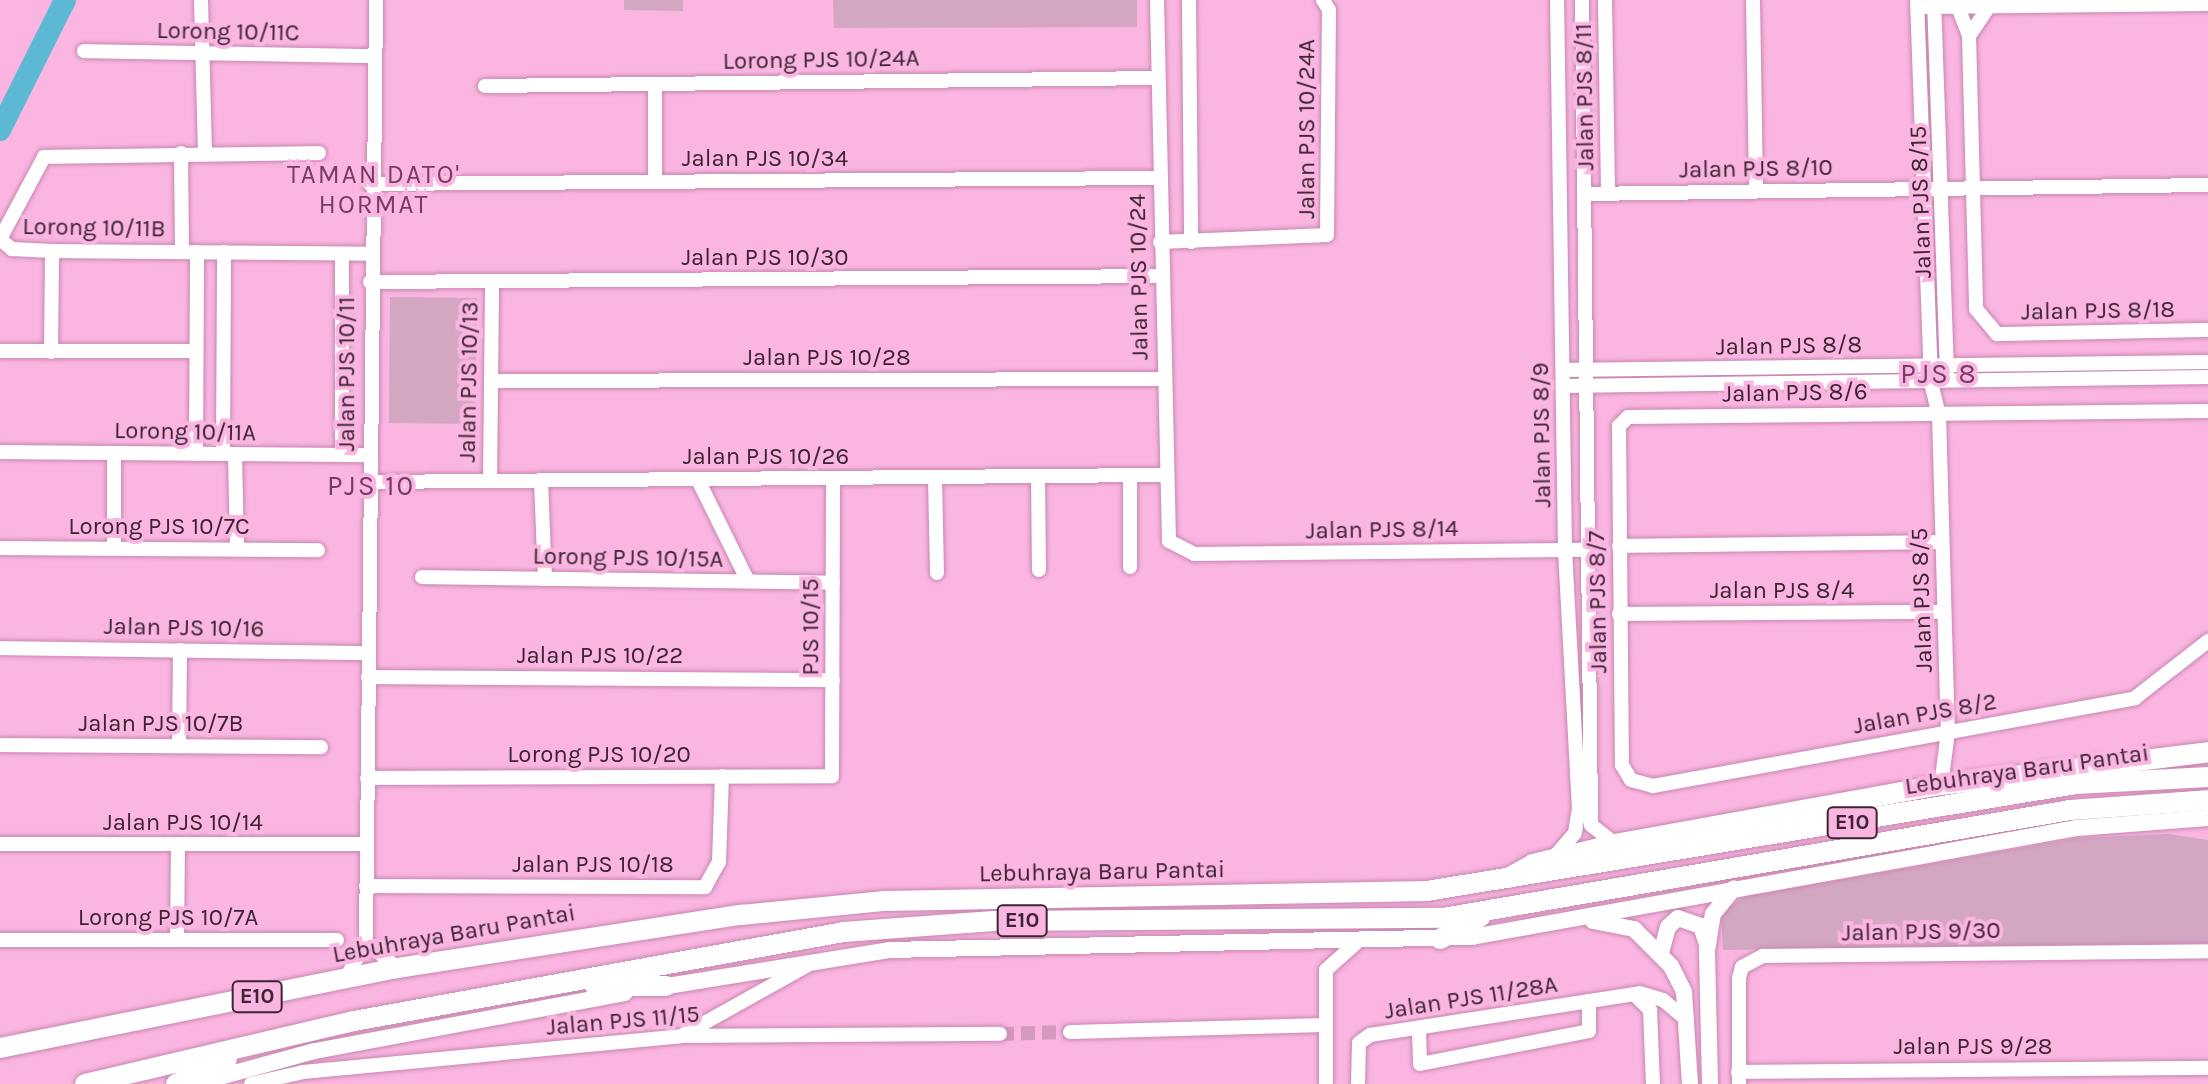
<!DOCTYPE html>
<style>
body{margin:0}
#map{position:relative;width:2208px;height:1084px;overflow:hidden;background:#fab6e1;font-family:Karla,sans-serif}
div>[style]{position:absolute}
.green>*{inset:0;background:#d3a6c2}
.river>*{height:22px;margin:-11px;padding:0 11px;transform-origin:11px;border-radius:11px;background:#5cb8d5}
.minor-tunnel>*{height:14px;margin-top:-7px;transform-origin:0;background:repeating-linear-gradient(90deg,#d499be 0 14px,transparent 0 21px)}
.roads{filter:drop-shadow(0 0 2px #c887b0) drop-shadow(0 0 2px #c887b0)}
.minor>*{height:14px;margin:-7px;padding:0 7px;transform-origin:7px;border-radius:7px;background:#fff}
.major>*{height:16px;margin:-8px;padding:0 8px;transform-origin:8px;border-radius:8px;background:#fff}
.highway>*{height:20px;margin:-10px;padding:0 10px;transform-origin:10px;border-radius:10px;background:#fff}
span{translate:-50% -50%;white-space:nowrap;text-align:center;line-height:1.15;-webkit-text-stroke:8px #fab6e1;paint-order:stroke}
.shield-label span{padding:2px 6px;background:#fab6e1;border:2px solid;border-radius:6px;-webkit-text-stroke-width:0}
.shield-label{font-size:22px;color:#3d2334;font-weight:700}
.street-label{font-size:24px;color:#3d2334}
.neighbourhood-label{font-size:26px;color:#753b62;letter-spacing:2px}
.quarter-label{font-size:28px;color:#753b62;letter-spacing:2px}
</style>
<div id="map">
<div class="green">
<i style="clip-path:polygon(624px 0,683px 0,683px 11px,624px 10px)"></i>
<i style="clip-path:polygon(833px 0,1137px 0,1137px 27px,834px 28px)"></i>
<i style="clip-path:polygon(390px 297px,477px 298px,475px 424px,389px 423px)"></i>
<i style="clip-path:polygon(2168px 834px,2208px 840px,2208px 943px,1723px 950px,1721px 914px,1743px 897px,2078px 838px)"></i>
</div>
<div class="river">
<i style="left:0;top:130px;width:145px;rotate:-63.4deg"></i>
</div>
<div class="minor-tunnel">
<i style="left:1000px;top:1034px;width:70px;rotate:-1.6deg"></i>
</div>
<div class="roads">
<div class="minor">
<i style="left:201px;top:0;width:153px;rotate:88.5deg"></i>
<i style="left:1157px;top:0;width:541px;rotate:88.73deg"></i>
<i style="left:1169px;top:541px;width:28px;rotate:27deg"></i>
<i style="left:1194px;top:554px;width:395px;rotate:-0.6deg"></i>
<i style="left:1189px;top:0;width:242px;rotate:89.5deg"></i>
<i style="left:1582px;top:0;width:825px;rotate:89.37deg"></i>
<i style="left:1591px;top:825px;width:31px;rotate:38deg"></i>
<i style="left:1605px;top:0;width:193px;rotate:89.1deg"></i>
<i style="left:1753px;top:0;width:191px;rotate:89.1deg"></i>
<i style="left:1917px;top:0;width:383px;rotate:87.9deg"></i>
<i style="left:1931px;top:383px;width:32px;rotate:76deg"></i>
<i style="left:1939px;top:414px;width:318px;rotate:88.4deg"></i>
<i style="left:1948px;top:732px;width:53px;rotate:97.5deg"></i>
<i style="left:1934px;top:0;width:375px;rotate:88deg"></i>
<i style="left:1926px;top:7px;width:282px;rotate:-0.6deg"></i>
<i style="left:1958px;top:7px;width:31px;rotate:69deg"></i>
<i style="left:1969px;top:36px;width:273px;rotate:88.5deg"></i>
<i style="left:1976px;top:309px;width:33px;rotate:50deg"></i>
<i style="left:1997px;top:334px;width:211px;rotate:-1.1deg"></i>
<i style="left:1969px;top:36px;width:36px;rotate:-56deg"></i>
<i style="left:84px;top:51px;width:287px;rotate:1deg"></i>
<i style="left:655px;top:84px;width:98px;rotate:90deg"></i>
<i style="left:485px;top:86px;width:673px;rotate:-0.68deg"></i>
<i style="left:181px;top:153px;width:98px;rotate:89.4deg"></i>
<i style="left:319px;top:153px;width:275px;rotate:179.2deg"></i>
<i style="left:44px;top:157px;width:93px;rotate:118.2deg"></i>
<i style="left:0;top:239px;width:16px;rotate:40deg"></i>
<i style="left:12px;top:249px;width:40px;rotate:2.9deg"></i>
<i style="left:52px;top:251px;width:318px;rotate:0.5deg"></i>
<i style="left:370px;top:184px;width:789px;rotate:-0.44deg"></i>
<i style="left:1585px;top:194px;width:623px;rotate:-0.83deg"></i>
<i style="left:1160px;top:242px;width:167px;rotate:-2.4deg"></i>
<i style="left:1327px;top:235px;width:225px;rotate:-89.5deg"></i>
<i style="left:1329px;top:10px;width:12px;rotate:-121deg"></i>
<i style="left:342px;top:254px;width:201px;rotate:90deg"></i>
<i style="left:370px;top:282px;width:791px;rotate:-0.43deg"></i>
<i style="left:0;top:351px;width:195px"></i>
<i style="left:51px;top:352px;width:101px;rotate:-89.4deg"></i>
<i style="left:1563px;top:370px;width:645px;rotate:-0.71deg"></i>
<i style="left:492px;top:381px;width:670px;rotate:-0.17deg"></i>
<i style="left:1563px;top:386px;width:645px;rotate:-0.8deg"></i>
<i style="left:2208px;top:411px;width:580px;rotate:179.41deg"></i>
<i style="left:1628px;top:417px;width:13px;rotate:135deg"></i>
<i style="left:1619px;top:426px;width:339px;rotate:89.5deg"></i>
<i style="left:1622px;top:765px;width:17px;rotate:59deg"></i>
<i style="left:1631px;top:780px;width:23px;rotate:15deg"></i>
<i style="left:1653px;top:786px;width:490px;rotate:-10.3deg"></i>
<i style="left:2135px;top:698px;width:93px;rotate:-38deg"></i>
<i style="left:0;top:452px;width:369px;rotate:0.5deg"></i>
<i style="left:114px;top:453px;width:95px;rotate:90deg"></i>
<i style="left:196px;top:454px;width:202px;rotate:-89.7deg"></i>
<i style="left:223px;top:454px;width:202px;rotate:-89.7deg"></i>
<i style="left:235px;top:454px;width:95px;rotate:88.8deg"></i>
<i style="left:1130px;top:476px;width:91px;rotate:90deg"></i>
<i style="left:1038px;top:477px;width:93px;rotate:89.4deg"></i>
<i style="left:935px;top:478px;width:95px;rotate:88.8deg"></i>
<i style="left:698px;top:480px;width:113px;rotate:63.7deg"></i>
<i style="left:490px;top:481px;width:198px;rotate:-89.4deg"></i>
<i style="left:541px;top:481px;width:98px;rotate:87.7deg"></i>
<i style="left:369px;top:482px;width:794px;rotate:-0.51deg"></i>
<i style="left:1619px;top:546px;width:323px;rotate:-0.7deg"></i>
<i style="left:0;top:548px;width:318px;rotate:0.4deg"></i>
<i style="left:422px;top:577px;width:411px;rotate:0.8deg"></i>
<i style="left:1619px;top:614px;width:325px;rotate:-0.4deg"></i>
<i style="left:0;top:648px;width:368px;rotate:0.8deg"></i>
<i style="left:368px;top:677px;width:465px;rotate:0.4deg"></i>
<i style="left:0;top:745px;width:321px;rotate:0.4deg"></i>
<i style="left:179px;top:746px;width:96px;rotate:-89.4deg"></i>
<i style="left:367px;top:778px;width:465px;rotate:-0.2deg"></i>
<i style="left:832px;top:776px;width:297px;rotate:-89.8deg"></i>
<i style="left:0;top:844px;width:367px"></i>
<i style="left:1555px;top:856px;width:30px;rotate:-49deg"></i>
<i style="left:1575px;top:833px;width:24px;rotate:-81deg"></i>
<i style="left:1579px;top:809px;width:259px;rotate:-93.1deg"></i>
<i style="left:1565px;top:550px;width:550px;rotate:-90.83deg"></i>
<i style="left:366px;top:886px;width:339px;rotate:0.2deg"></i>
<i style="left:705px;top:887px;width:29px;rotate:-61deg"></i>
<i style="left:719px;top:862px;width:86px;rotate:-88deg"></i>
<i style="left:0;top:940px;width:337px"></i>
<i style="left:177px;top:940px;width:95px;rotate:-89.4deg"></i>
<i style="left:366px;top:942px;width:40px;rotate:40deg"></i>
<i style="left:346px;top:978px;width:41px;rotate:-60.9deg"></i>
<i style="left:366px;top:942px;width:942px;rotate:-89.39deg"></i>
<i style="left:1634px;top:994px;width:23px;rotate:45deg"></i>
<i style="left:1650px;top:1010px;width:74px;rotate:87.7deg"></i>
<i style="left:1070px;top:1032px;width:256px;rotate:-1.6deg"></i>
<i style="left:1419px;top:1032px;width:32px;rotate:88deg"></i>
<i style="left:1420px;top:1064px;width:172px;rotate:-11deg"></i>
<i style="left:1589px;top:1031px;width:30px;rotate:-90deg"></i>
<i style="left:681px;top:1036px;width:143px;rotate:-29.2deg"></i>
<i style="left:1738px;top:1072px;width:470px;rotate:-0.5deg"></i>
<i style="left:251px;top:1084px;width:53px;rotate:-13deg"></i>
<i style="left:303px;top:1072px;width:380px;rotate:-5.4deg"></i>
<i style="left:681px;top:1036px;width:319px;rotate:-0.4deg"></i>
<i style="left:1326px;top:1084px;width:114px;rotate:-90deg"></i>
<i style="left:1326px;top:970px;width:40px;rotate:-42deg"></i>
<i style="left:1358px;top:1084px;width:41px;rotate:-88.6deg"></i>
<i style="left:1359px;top:1043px;width:14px;rotate:-36deg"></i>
<i style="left:1370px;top:1035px;width:273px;rotate:-8.8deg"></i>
<i style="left:1640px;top:993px;width:24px;rotate:17deg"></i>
<i style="left:1663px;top:1000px;width:31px;rotate:40deg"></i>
<i style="left:1739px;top:1084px;width:106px;rotate:-90deg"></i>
<i style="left:1739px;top:978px;width:11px;rotate:-75deg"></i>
<i style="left:1742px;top:967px;width:24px;rotate:-28deg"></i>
<i style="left:1763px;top:956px;width:445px;rotate:-0.6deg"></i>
</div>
<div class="major">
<i style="left:1593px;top:921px;width:42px;rotate:11deg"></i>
<i style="left:1634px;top:929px;width:52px;rotate:45deg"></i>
<i style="left:1671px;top:966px;width:29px;rotate:63deg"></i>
<i style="left:1684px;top:992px;width:92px;rotate:86.3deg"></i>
<i style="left:1661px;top:953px;width:27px;rotate:-75deg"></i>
<i style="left:1668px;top:927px;width:13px;rotate:-42deg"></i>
<i style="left:1678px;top:918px;width:24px;rotate:19deg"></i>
<i style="left:1701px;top:926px;width:20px;rotate:72deg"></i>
<i style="left:655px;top:988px;width:237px;rotate:-9.2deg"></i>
<i style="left:889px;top:950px;width:583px;rotate:-1.28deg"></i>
<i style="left:1472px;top:937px;width:615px;rotate:-10.21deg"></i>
<i style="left:2077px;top:828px;width:131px;rotate:-4.4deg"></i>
<i style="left:194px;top:1084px;width:125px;rotate:-15.3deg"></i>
<i style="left:315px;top:1051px;width:315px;rotate:-10.6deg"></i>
<i style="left:1710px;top:1084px;width:133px;rotate:-91.3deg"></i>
<i style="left:1707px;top:951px;width:37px;rotate:-81deg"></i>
<i style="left:1713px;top:914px;width:33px;rotate:-51deg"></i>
</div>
<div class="highway">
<i style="left:1508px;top:878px;width:29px;rotate:-29deg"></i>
<i style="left:1533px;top:864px;width:84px;rotate:-13.7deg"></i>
<i style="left:1615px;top:844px;width:331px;rotate:-10.3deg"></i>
<i style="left:1941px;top:785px;width:269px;rotate:-7deg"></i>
<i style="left:1440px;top:939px;width:46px;rotate:-28.8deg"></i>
<i style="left:595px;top:986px;width:71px"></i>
<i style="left:0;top:1048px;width:405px;rotate:-11.4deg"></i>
<i style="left:397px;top:968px;width:348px;rotate:-8.8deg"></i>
<i style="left:741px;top:915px;width:145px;rotate:-5.6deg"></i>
<i style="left:885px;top:901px;width:542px;rotate:-1.06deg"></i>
<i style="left:1427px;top:891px;width:658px;rotate:-9.36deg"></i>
<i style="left:2076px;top:784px;width:132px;rotate:-3deg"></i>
<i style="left:85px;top:1084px;width:276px;rotate:-13.2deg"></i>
<i style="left:354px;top:1021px;width:497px;rotate:-10.3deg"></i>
<i style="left:843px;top:932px;width:151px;rotate:-4.2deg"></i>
<i style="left:994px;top:921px;width:449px;rotate:-0.4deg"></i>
<i style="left:1443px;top:918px;width:636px;rotate:-9.77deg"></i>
<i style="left:2070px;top:810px;width:138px;rotate:-4.1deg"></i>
<i style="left:176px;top:1084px;width:56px;rotate:-25.2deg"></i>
</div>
</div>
<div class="shield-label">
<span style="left:1852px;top:823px">E10</span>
<span style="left:1022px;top:921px">E10</span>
<span style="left:257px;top:997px">E10</span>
</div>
<div class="street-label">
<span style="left:228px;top:32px;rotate:1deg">Lorong 10/11C</span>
<span style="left:821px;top:60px;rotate:-1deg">Lorong PJS 10/24A</span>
<span style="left:1585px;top:97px;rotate:-91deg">Jalan PJS 8/11</span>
<span style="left:1307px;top:129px;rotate:-90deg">Jalan PJS 10/24A</span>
<span style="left:765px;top:159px">Jalan PJS 10/34</span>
<span style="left:1756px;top:169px;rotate:-1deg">Jalan PJS 8/10</span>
<span style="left:1921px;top:202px;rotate:-92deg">Jalan PJS 8/15</span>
<span style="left:94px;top:228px;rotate:1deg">Lorong 10/11B</span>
<span style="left:765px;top:258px">Jalan PJS 10/30</span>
<span style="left:1139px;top:277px;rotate:-91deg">Jalan PJS 10/24</span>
<span style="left:2098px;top:311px;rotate:-1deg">Jalan PJS 8/18</span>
<span style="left:1789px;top:346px;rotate:-1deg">Jalan PJS 8/8</span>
<span style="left:827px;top:358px">Jalan PJS 10/28</span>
<span style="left:347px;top:374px;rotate:-90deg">Jalan PJS 10/11</span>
<span style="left:469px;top:382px;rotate:-89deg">Jalan PJS 10/13</span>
<span style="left:1795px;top:393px;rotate:-1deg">Jalan PJS 8/6</span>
<span style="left:185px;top:432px;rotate:1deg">Lorong 10/11A</span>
<span style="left:1542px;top:435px;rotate:-91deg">Jalan PJS 8/9</span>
<span style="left:766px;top:457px">Jalan PJS 10/26</span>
<span style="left:159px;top:527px">Lorong PJS 10/7C</span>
<span style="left:1382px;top:530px;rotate:-1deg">Jalan PJS 8/14</span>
<span style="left:628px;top:558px;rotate:1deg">Lorong PJS 10/15A</span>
<span style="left:1782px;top:591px">Jalan PJS 8/4</span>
<span style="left:1922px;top:600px;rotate:-92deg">Jalan PJS 8/5</span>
<span style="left:1598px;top:602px;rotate:-91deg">Jalan PJS 8/7</span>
<span style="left:811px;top:627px;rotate:-90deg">PJS 10/15</span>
<span style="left:184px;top:628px;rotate:1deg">Jalan PJS 10/16</span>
<span style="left:600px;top:656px">Jalan PJS 10/22</span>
<span style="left:1925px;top:714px;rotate:-10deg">Jalan PJS 8/2</span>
<span style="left:161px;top:724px">Jalan PJS 10/7B</span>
<span style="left:599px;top:755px">Lorong PJS 10/20</span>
<span style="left:2027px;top:770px;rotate:-8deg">Lebuhraya Baru Pantai</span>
<span style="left:183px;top:823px">Jalan PJS 10/14</span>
<span style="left:593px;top:865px">Jalan PJS 10/18</span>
<span style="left:1102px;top:872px;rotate:-1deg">Lebuhraya Baru Pantai</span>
<span style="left:168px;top:918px">Lorong PJS 10/7A</span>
<span style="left:1921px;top:932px;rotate:-1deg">Jalan PJS 9/30</span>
<span style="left:454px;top:934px;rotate:-10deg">Lebuhraya Baru Pantai</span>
<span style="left:1471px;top:998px;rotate:-9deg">Jalan PJS 11/28A</span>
<span style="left:623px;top:1021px;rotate:-5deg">Jalan PJS 11/15</span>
<span style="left:1973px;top:1047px">Jalan PJS 9/28</span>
</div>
<div class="neighbourhood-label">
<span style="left:374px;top:190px">TAMAN DATO'<br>HORMAT</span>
</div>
<div class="quarter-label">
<span style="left:1939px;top:374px">PJS 8</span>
<span style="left:371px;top:486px">PJS 10</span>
</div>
</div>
